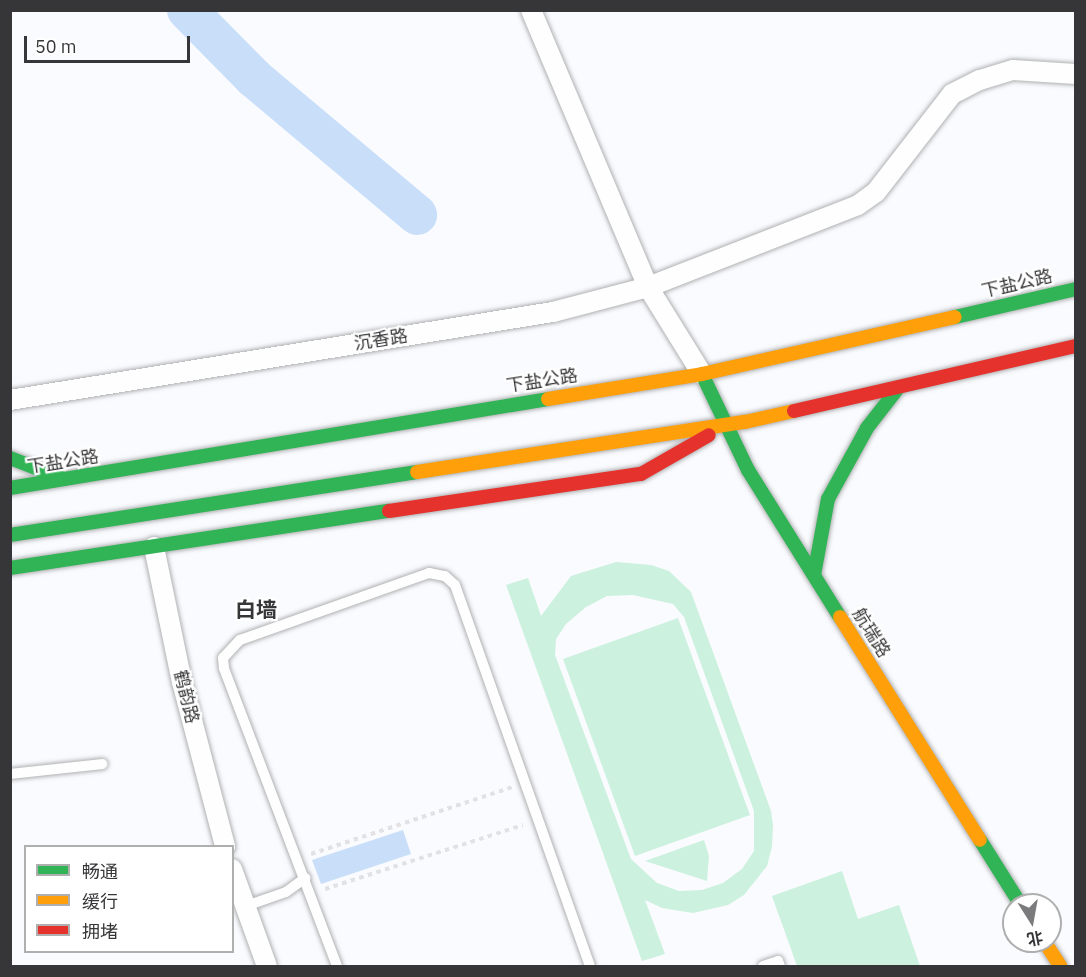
<!DOCTYPE html>
<meta charset="utf-8">
<style>
body{margin:0}
#map{position:relative;width:1086px;height:977px;overflow:hidden;background:#fafbfe;font-family:"IBM Plex Sans","Noto Sans SC",sans-serif}
div>[style]{position:absolute}
.green>*{inset:0;background:#ccf1de}
.water>*{inset:0;background:#c8def9}
.river>*{height:40px;margin:-20px;padding:0 20px;transform-origin:20px;border-radius:20px;background:#c8def9}
.path>*{height:4px;margin-top:-2px;transform-origin:0;background:repeating-linear-gradient(90deg,#e2e2e4 0 4.5px,transparent 0 9px)}
.roads{filter:drop-shadow(0 0 2px #b0b1b3) drop-shadow(0 0 2px #b0b1b3)}
.lane>*{height:10px;margin:-5px;padding:0 5px;transform-origin:5px;border-radius:5px;background:#fefeff}
.street>*{height:20px;margin:-10px;padding:0 10px;transform-origin:10px;border-radius:10px;background:#fefeff}
.fast>*{height:14px;margin:-7px;padding:0 7px;transform-origin:7px;border-radius:7px;background:#30b455}
.slow>*{height:14px;margin:-7px;padding:0 7px;transform-origin:7px;border-radius:7px;background:#ff9f0a}
.jam>*{height:14px;margin:-7px;padding:0 7px;transform-origin:7px;border-radius:7px;background:#e5322d}
span{translate:-50% -50%;white-space:nowrap;text-align:center;line-height:1.15;-webkit-text-stroke:4.5px #fff;paint-order:stroke}
.street-label{font-size:18px;color:#363638}
.quarter-label{font-size:21px;color:#363638;font-weight:700}
.frame{position:absolute;inset:0;border:12px solid #363638;pointer-events:none}
.legend{position:absolute;left:24px;top:845px;width:210px;height:108px;box-sizing:border-box;background:#fff;border:2px solid #afafaf;margin:0;padding:8px 10px;list-style:none;font-size:18px;color:#363638}
.legend li{display:flex;align-items:center;gap:12px;height:30px}
.legend b{width:30px;border:2px solid #afafaf}
.north{position:absolute;left:1002px;top:893px;width:60px;height:60px;box-sizing:border-box;background:#fff;border:2px solid #afafaf;border-radius:50%;rotate:169deg;font-size:16px;font-weight:700;line-height:24px;text-align:center;color:#363638}
.north::after{content:'';display:block;margin:auto;width:21px;height:27px;background:#7b7b7d;clip-path:polygon(50% 0,100% 100%,50% 72%,0 100%)}
.scale{position:absolute;left:24px;top:36px;width:166px;height:27px;box-sizing:border-box;border:3px solid #363638;border-top:0;padding-left:8px;font-size:18px;line-height:21px;white-space:nowrap;color:#363638;-webkit-text-stroke:4px #fff;paint-order:stroke}
</style>
<div id="map">
<div class="green">
<i style="clip-path:polygon(evenodd,616px 562px,651px 565px,669px 571px,691px 592px,771px 811px,773px 825px,772px 847px,767px 866px,744px 895px,728px 905px,693px 913px,662px 908px,645px 900px,665px 954px,642px 961px,506px 585px,528px 578px,541px 616px,571px 576px,616px 562px,633px 595px,673px 604px,684px 617px,754px 811px,754px 851px,742px 869px,723px 883px,702px 890px,679px 891px,657px 883px,631px 859px,555px 655px,556px 639px,566px 624px,586px 607px,607px 596px,633px 595px)"></i>
<i style="clip-path:polygon(678px 618px,750px 815px,635px 856px,563px 659px)"></i>
<i style="clip-path:polygon(704px 840px,709px 856px,707px 881px,645px 861px)"></i>
<i style="clip-path:polygon(842px 871px,858px 919px,899px 905px,920px 966px,797px 966px,772px 896px)"></i>
</div>
<div class="water">
<i style="clip-path:polygon(403px 830px,411px 854px,321px 884px,312px 860px)"></i>
</div>
<div class="river">
<i style="left:187px;top:10px;width:95px;rotate:45.4deg"></i>
<i style="left:254px;top:78px;width:213px;rotate:40deg"></i>
</div>
<div class="path">
<i style="left:311px;top:854px;width:212px;rotate:-18.4deg"></i>
<i style="left:325px;top:889px;width:208px;rotate:-17.9deg"></i>
</div>
<div class="roads">
<div class="lane">
<i style="left:10px;top:774px;width:93px;rotate:-6.2deg"></i>
<i style="left:246px;top:906px;width:42px;rotate:-19.3deg"></i>
<i style="left:286px;top:892px;width:24px;rotate:-36deg"></i>
<i style="left:337px;top:966px;width:319px;rotate:-110.8deg"></i>
<i style="left:224px;top:668px;width:10px;rotate:-96deg"></i>
<i style="left:223px;top:658px;width:25px;rotate:-47deg"></i>
<i style="left:240px;top:640px;width:201px;rotate:-19.5deg"></i>
<i style="left:429px;top:573px;width:16px;rotate:11deg"></i>
<i style="left:445px;top:576px;width:13px;rotate:42deg"></i>
<i style="left:455px;top:585px;width:404px;rotate:70.5deg"></i>
<i style="left:763px;top:966px;width:16px;rotate:-18deg"></i>
<i style="left:778px;top:961px;width:5px;rotate:68deg"></i>
</div>
<div class="street">
<i style="left:531px;top:10px;width:301px;rotate:67.1deg"></i>
<i style="left:648px;top:287px;width:225px;rotate:-21.3deg"></i>
<i style="left:858px;top:205px;width:22px;rotate:-36deg"></i>
<i style="left:876px;top:192px;width:124px;rotate:-52.2deg"></i>
<i style="left:952px;top:94px;width:31px;rotate:-27deg"></i>
<i style="left:980px;top:80px;width:34px;rotate:-17deg"></i>
<i style="left:1013px;top:70px;width:63px;rotate:3.6deg"></i>
<i style="left:10px;top:400px;width:550px;rotate:-9.21deg"></i>
<i style="left:553px;top:312px;width:98px;rotate:-14.7deg"></i>
<i style="left:648px;top:287px;width:102px;rotate:58.2deg"></i>
<i style="left:154px;top:547px;width:138px;rotate:78.3deg"></i>
<i style="left:182px;top:682px;width:170px;rotate:75.3deg"></i>
<i style="left:232px;top:869px;width:103px;rotate:70.2deg"></i>
</div>
<div class="fast">
<i style="left:955px;top:317px;width:124px;rotate:-13deg"></i>
<i style="left:702px;top:374px;width:106px;rotate:64.4deg"></i>
<i style="left:748px;top:470px;width:173px;rotate:58deg"></i>
<i style="left:10px;top:458px;width:58px;rotate:21.3deg"></i>
<i style="left:10px;top:488px;width:545px;rotate:-9.39deg"></i>
<i style="left:10px;top:535px;width:412px;rotate:-8.8deg"></i>
<i style="left:10px;top:568px;width:383px;rotate:-8.6deg"></i>
<i style="left:814px;top:575px;width:77px;rotate:-79.6deg"></i>
<i style="left:828px;top:499px;width:81px;rotate:-61.2deg"></i>
<i style="left:867px;top:428px;width:51px;rotate:-52.2deg"></i>
<i style="left:980px;top:840px;width:77px;rotate:57.8deg"></i>
</div>
<div class="slow">
<i style="left:548px;top:399px;width:156px;rotate:-9.2deg"></i>
<i style="left:702px;top:374px;width:259px;rotate:-12.7deg"></i>
<i style="left:417px;top:472px;width:332px;rotate:-8.7deg"></i>
<i style="left:745px;top:422px;width:50px;rotate:-12.7deg"></i>
<i style="left:840px;top:617px;width:263px;rotate:57.9deg"></i>
<i style="left:1044px;top:941px;width:30px;rotate:57deg"></i>
</div>
<div class="jam">
<i style="left:794px;top:411px;width:289px;rotate:-13deg"></i>
<i style="left:389px;top:511px;width:255px;rotate:-8.4deg"></i>
<i style="left:641px;top:474px;width:78px;rotate:-29.8deg"></i>
</div>
</div>
<div class="street-label">
<span style="left:1017px;top:284px;rotate:-13deg">下盐公路</span>
<span style="left:381px;top:340px;rotate:-9deg">沉香路</span>
<span style="left:542px;top:381px;rotate:-9deg">下盐公路</span>
<span style="left:63px;top:462px;rotate:-9deg">下盐公路</span>
<span style="left:871px;top:633px;rotate:58deg">航瑞路</span>
<span style="left:186px;top:697px;rotate:76deg">鹤韵路</span>
</div>
<div class="quarter-label">
<span style="left:256px;top:609px">白墙</span>
</div>
<div class="frame"></div>
<ul class="legend">
<li><b style="height:8px;background:#30b455"></b>畅通</li>
<li><b style="height:8px;background:#ff9f0a"></b>缓行</li>
<li><b style="height:8px;background:#e5322d"></b>拥堵</li>
</ul>
<div class="north">北</div>
<div class="scale">50 m</div>
</div>
